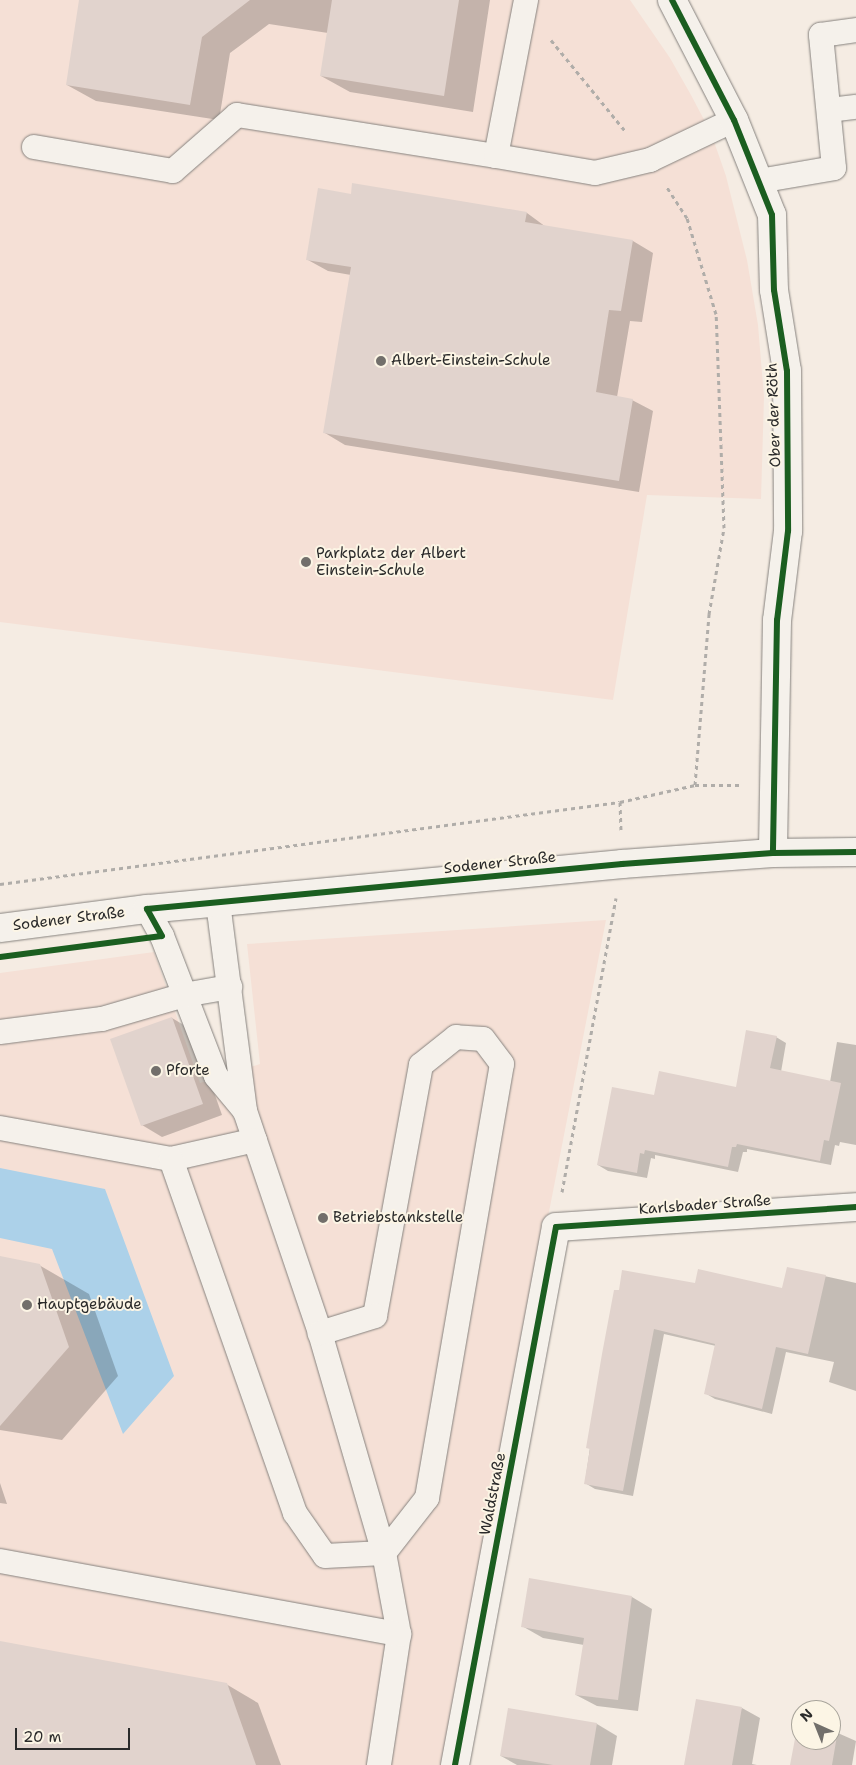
<!DOCTYPE html>
<meta charset="utf-8">
<style>
body{margin:0}
#map{position:relative;width:856px;height:1765px;overflow:hidden;background:#f5ece3;font-family:"Shantell Sans",sans-serif}
div>[style]{position:absolute}
.built>*{inset:0;background:#f5e0d6}
.water>*{inset:0;background:#acd1e9}
.shadow>*{inset:0;background:#0003}
.building>*{inset:0;background:#e1d3cd}
.path>*{height:3px;margin-top:-1.5px;transform-origin:0;background:repeating-linear-gradient(90deg,#b0ada9 0 4px,transparent 0 8px)}
.roads{filter:drop-shadow(0 0 1px #86827e) drop-shadow(0 0 1px #86827e)}
.service>*{height:24px;margin:-12px;padding:0 12px;transform-origin:12px;border-radius:12px;background:#f5f1eb}
.minor>*{height:28px;margin:-14px;padding:0 14px;transform-origin:14px;border-radius:14px;background:#f5f1eb}
.tertiary>*{height:28px;margin:-14px;padding:0 14px;transform-origin:14px;border-radius:14px;background:#f5f1eb}
.cycleway>*{height:6px;margin:-3px;padding:0 3px;transform-origin:3px;border-radius:3px;background:#1b5e20}
.dots>*{width:14px;height:14px;translate:-50% -50%;box-sizing:border-box;border:2px solid #fcf5e5;border-radius:50%}
span{translate:-50% -50%;white-space:nowrap;text-align:center;line-height:1.15;-webkit-text-stroke:4px #fcf5e5;paint-order:stroke}
.poi-label{font-size:15px;color:#2b2b2b}
.left{translate:0 -50%;text-align:left}
.street-label{font-size:15px;color:#2b2b2b}
.north{position:absolute;left:791px;top:1700px;width:50px;height:50px;box-sizing:border-box;background:#fcf5e5;border:1px solid #a8a49b;border-radius:50%;rotate:316deg;font-size:14px;font-weight:700;line-height:20px;text-align:center;color:#2b2b2b}
.north::after{content:'';display:block;margin:auto;width:18px;height:22px;background:#726f6b;clip-path:polygon(50% 0,100% 100%,50% 72%,0 100%)}
.scale{position:absolute;left:15px;top:1728px;width:115px;height:22px;box-sizing:border-box;border:2px solid #2b2b2b;border-top:0;padding-left:6px;font-size:15px;line-height:18px;white-space:nowrap;color:#2b2b2b;-webkit-text-stroke:4px #fcf5e5;paint-order:stroke}
</style>
<div id="map">
<div class="built">
<i style="clip-path:polygon(0 0,630px 0,670px 58px,691px 95px,711px 133px,726px 176px,747px 260px,758px 325px,764px 397px,761px 499px,647px 495px,613px 700px,0 622px)"></i>
<i style="clip-path:polygon(606px 920px,441px 1765px,0 1765px,0 973px,154px 952px,200px 1083px,260px 1064px,247px 944px)"></i>
</div>
<div class="water">
<i style="clip-path:polygon(0 1168px,105px 1189px,174px 1376px,123px 1434px,52px 1249px,0 1238px)"></i>
</div>
<div class="shadow">
<i style="clip-path:polygon(80px 0,490px 0,473px 112px,350px 92px,321px 76px,328px 33px,269px 24px,230px 53px,219px 120px,96px 101px,67px 85px)"></i>
<i style="clip-path:polygon(352px 195px,527px 213px,546px 227px,633px 241px,653px 253px,642px 322px,630px 321px,617px 397px,632px 400px,653px 411px,639px 492px,345px 445px,325px 433px,351px 275px,328px 271px,308px 260px)"></i>
<i style="clip-path:polygon(172px 1018px,192px 1030px,222px 1115px,162px 1137px,142px 1125px)"></i>
<i style="clip-path:polygon(776px 1037px,786px 1043px,781px 1072px,830px 1082px,837px 1042px,856px 1045px,856px 1145px,840px 1142px,839px 1146px,835px 1145px,831px 1165px,747px 1149px,747px 1152px,743px 1152px,738px 1172px,655px 1155px,655px 1159px,651px 1158px,647px 1178px,608px 1171px,598px 1165px,655px 1096px,737px 1088px)"></i>
<i style="clip-path:polygon(0 1258px,39px 1265px,89px 1294px,118px 1376px,62px 1440px,0 1430px)"></i>
<i style="clip-path:polygon(788px 1268px,856px 1283px,856px 1391px,829px 1382px,834px 1362px,786px 1352px,772px 1414px,715px 1399px,705px 1393px,716px 1346px,664px 1334px,633px 1496px,595px 1489px,585px 1483px,603px 1354px,696px 1284px,783px 1289px)"></i>
<i style="clip-path:polygon(0 1483px,7px 1504px,0 1503px)"></i>
<i style="clip-path:polygon(632px 1597px,652px 1609px,638px 1711px,597px 1706px,576px 1695px,584px 1645px,543px 1638px,522px 1626px)"></i>
<i style="clip-path:polygon(0 1643px,226px 1684px,258px 1703px,281px 1765px,0 1765px)"></i>
<i style="clip-path:polygon(742px 1708px,760px 1718px,752px 1764px,757px 1765px,686px 1765px)"></i>
<i style="clip-path:polygon(509px 1709px,597px 1724px,617px 1736px,612px 1765px,517px 1765px,501px 1756px)"></i>
<i style="clip-path:polygon(801px 1724px,801px 1740px,831px 1740px,831px 1730px,856px 1741px,852px 1765px,791px 1765px)"></i>
</div>
<div class="building">
<i style="clip-path:polygon(79px 0,250px 0,202px 37px,190px 105px,66px 85px)"></i>
<i style="clip-path:polygon(332px 0,459px 0,444px 96px,320px 76px)"></i>
<i style="clip-path:polygon(352px 183px,527px 212px,525px 222px,633px 240px,621px 311px,609px 310px,596px 392px,633px 399px,619px 481px,323px 433px,351px 267px,306px 260px,318px 188px,351px 194px)"></i>
<i style="clip-path:polygon(172px 1017px,203px 1104px,141px 1126px,110px 1039px)"></i>
<i style="clip-path:polygon(746px 1030px,777px 1036px,770px 1068px,841px 1083px,829px 1141px,824px 1140px,820px 1161px,737px 1144px,736px 1147px,732px 1147px,728px 1167px,645px 1150px,644px 1154px,640px 1153px,637px 1173px,597px 1165px,612px 1087px,654px 1095px,659px 1071px,736px 1087px)"></i>
<i style="clip-path:polygon(0 1256px,40px 1264px,69px 1347px,0 1426px)"></i>
<i style="clip-path:polygon(787px 1267px,826px 1275px,808px 1354px,776px 1347px,762px 1409px,704px 1394px,715px 1344px,654px 1329px,623px 1491px,584px 1484px,590px 1449px,586px 1448px,602px 1354px,614px 1290px,619px 1290px,622px 1270px,695px 1283px,698px 1269px,782px 1288px)"></i>
<i style="clip-path:polygon(529px 1578px,632px 1596px,618px 1700px,575px 1695px,584px 1638px,521px 1627px)"></i>
<i style="clip-path:polygon(0 1641px,227px 1683px,256px 1765px,0 1765px)"></i>
<i style="clip-path:polygon(696px 1699px,742px 1707px,732px 1765px,684px 1765px)"></i>
<i style="clip-path:polygon(508px 1708px,597px 1723px,590px 1765px,553px 1765px,500px 1756px)"></i>
<i style="clip-path:polygon(798px 1723px,801px 1723px,801px 1740px,831px 1740px,831px 1728px,838px 1730px,832px 1765px,790px 1765px)"></i>
</div>
<div class="path">
<i style="left:551px;top:40px;width:119px;rotate:50.8deg"></i>
<i style="left:695px;top:785px;width:47px"></i>
<i style="left:620px;top:802px;width:77px;rotate:-12.8deg"></i>
<i style="left:695px;top:785px;width:172px;rotate:-85.3deg"></i>
<i style="left:709px;top:614px;width:87px;rotate:-80.1deg"></i>
<i style="left:724px;top:528px;width:214px;rotate:-92.1deg"></i>
<i style="left:716px;top:314px;width:100px;rotate:-106.8deg"></i>
<i style="left:687px;top:218px;width:37px;rotate:-123deg"></i>
<i style="left:0;top:884px;width:625px;rotate:-7.53deg"></i>
<i style="left:620px;top:802px;width:28px;rotate:88deg"></i>
<i style="left:562px;top:1192px;width:299px;rotate:-79.6deg"></i>
</div>
<div class="roads">
<div class="service">
<i style="left:830px;top:110px;width:26px;rotate:-7deg"></i>
<i style="left:34px;top:147px;width:141px;rotate:9.8deg"></i>
<i style="left:173px;top:171px;width:85px;rotate:-41.2deg"></i>
<i style="left:237px;top:115px;width:262px;rotate:9deg"></i>
<i style="left:496px;top:156px;width:159px;rotate:-79.1deg"></i>
<i style="left:496px;top:156px;width:100px;rotate:9.7deg"></i>
<i style="left:595px;top:173px;width:57px;rotate:-13.3deg"></i>
<i style="left:650px;top:160px;width:93px;rotate:-25.5deg"></i>
<i style="left:759px;top:181px;width:76px;rotate:-9.8deg"></i>
<i style="left:834px;top:168px;width:134px;rotate:-95.6deg"></i>
<i style="left:821px;top:35px;width:35px;rotate:-8deg"></i>
<i style="left:218px;top:903px;width:210px;rotate:82.6deg"></i>
<i style="left:245px;top:1111px;width:234px;rotate:71.3deg"></i>
<i style="left:320px;top:1333px;width:229px;rotate:73.8deg"></i>
<i style="left:384px;top:1553px;width:82px;rotate:79.5deg"></i>
<i style="left:399px;top:1634px;width:133px;rotate:98.7deg"></i>
<i style="left:147px;top:909px;width:31px;rotate:61deg"></i>
<i style="left:162px;top:936px;width:150px;rotate:68.9deg"></i>
<i style="left:216px;top:1076px;width:45px;rotate:50.4deg"></i>
<i style="left:0;top:1032px;width:103px;rotate:-7.3deg"></i>
<i style="left:102px;top:1019px;width:85px;rotate:-16.3deg"></i>
<i style="left:184px;top:995px;width:47px;rotate:-9.9deg"></i>
<i style="left:0;top:1128px;width:174px;rotate:10.3deg"></i>
<i style="left:171px;top:1159px;width:86px;rotate:-12.7deg"></i>
<i style="left:171px;top:1159px;width:375px;rotate:70.7deg"></i>
<i style="left:295px;top:1513px;width:52px;rotate:55.1deg"></i>
<i style="left:325px;top:1556px;width:59px;rotate:-2.9deg"></i>
<i style="left:384px;top:1553px;width:70px;rotate:-52deg"></i>
<i style="left:427px;top:1498px;width:440px;rotate:-80.2deg"></i>
<i style="left:502px;top:1064px;width:31px;rotate:-127deg"></i>
<i style="left:483px;top:1039px;width:27px;rotate:-176deg"></i>
<i style="left:456px;top:1037px;width:45px;rotate:141.3deg"></i>
<i style="left:421px;top:1065px;width:255px;rotate:100.4deg"></i>
<i style="left:375px;top:1316px;width:58px;rotate:162.8deg"></i>
<i style="left:0;top:1561px;width:406px;rotate:10.4deg"></i>
</div>
<div class="minor">
<i style="left:672px;top:0;width:135px;rotate:62.7deg"></i>
<i style="left:734px;top:120px;width:102px;rotate:68.2deg"></i>
<i style="left:772px;top:215px;width:75px;rotate:88.5deg"></i>
<i style="left:774px;top:290px;width:82px;rotate:80.9deg"></i>
<i style="left:787px;top:371px;width:160px;rotate:89.6deg"></i>
<i style="left:788px;top:531px;width:90px;rotate:97deg"></i>
<i style="left:777px;top:620px;width:233px;rotate:91deg"></i>
<i style="left:455px;top:1765px;width:547px;rotate:-79.37deg"></i>
<i style="left:556px;top:1227px;width:301px;rotate:-3.8deg"></i>
</div>
<div class="tertiary">
<i style="left:0;top:928px;width:148px;rotate:-7.4deg"></i>
<i style="left:147px;top:909px;width:477px;rotate:-5.4deg"></i>
<i style="left:622px;top:864px;width:151px;rotate:-4.2deg"></i>
<i style="left:773px;top:853px;width:83px;rotate:-0.7deg"></i>
</div>
</div>
<div class="cycleway">
<i style="left:672px;top:0;width:135px;rotate:62.7deg"></i>
<i style="left:734px;top:120px;width:102px;rotate:68.2deg"></i>
<i style="left:772px;top:215px;width:75px;rotate:88.5deg"></i>
<i style="left:774px;top:290px;width:82px;rotate:80.9deg"></i>
<i style="left:787px;top:371px;width:160px;rotate:89.6deg"></i>
<i style="left:788px;top:531px;width:90px;rotate:97deg"></i>
<i style="left:777px;top:620px;width:233px;rotate:91deg"></i>
<i style="left:0;top:957px;width:163px;rotate:-7.4deg"></i>
<i style="left:162px;top:936px;width:31px;rotate:-119deg"></i>
<i style="left:147px;top:909px;width:477px;rotate:-5.4deg"></i>
<i style="left:622px;top:864px;width:151px;rotate:-4.2deg"></i>
<i style="left:773px;top:853px;width:83px;rotate:-0.7deg"></i>
<i style="left:455px;top:1765px;width:547px;rotate:-79.37deg"></i>
<i style="left:556px;top:1227px;width:301px;rotate:-3.8deg"></i>
</div>
<div class="dots">
<i style="left:381px;top:361px;background:#726f6b"></i>
<i style="left:306px;top:562px;background:#726f6b"></i>
<i style="left:156px;top:1071px;background:#726f6b"></i>
<i style="left:323px;top:1218px;background:#726f6b"></i>
<i style="left:27px;top:1305px;background:#726f6b"></i>
</div>
<div class="poi-label">
<span class="left" style="left:391px;top:361px">Albert-Einstein-Schule</span>
<span class="left" style="left:316px;top:562px">Parkplatz der Albert<br>Einstein-Schule</span>
<span class="left" style="left:166px;top:1071px">Pforte</span>
<span class="left" style="left:333px;top:1218px">Betriebstankstelle</span>
<span class="left" style="left:37px;top:1305px">Hauptgebäude</span>
</div>
<div class="street-label">
<span style="left:774px;top:415px;rotate:-92deg">Ober der Röth</span>
<span style="left:500px;top:863px;rotate:-6deg">Sodener Straße</span>
<span style="left:69px;top:919px;rotate:-7deg">Sodener Straße</span>
<span style="left:705px;top:1205px;rotate:-4deg">Karlsbader Straße</span>
<span style="left:493px;top:1494px;rotate:-79deg">Waldstraße</span>
</div>
<div class="north">N</div>
<div class="scale">20 m</div>
</div>
